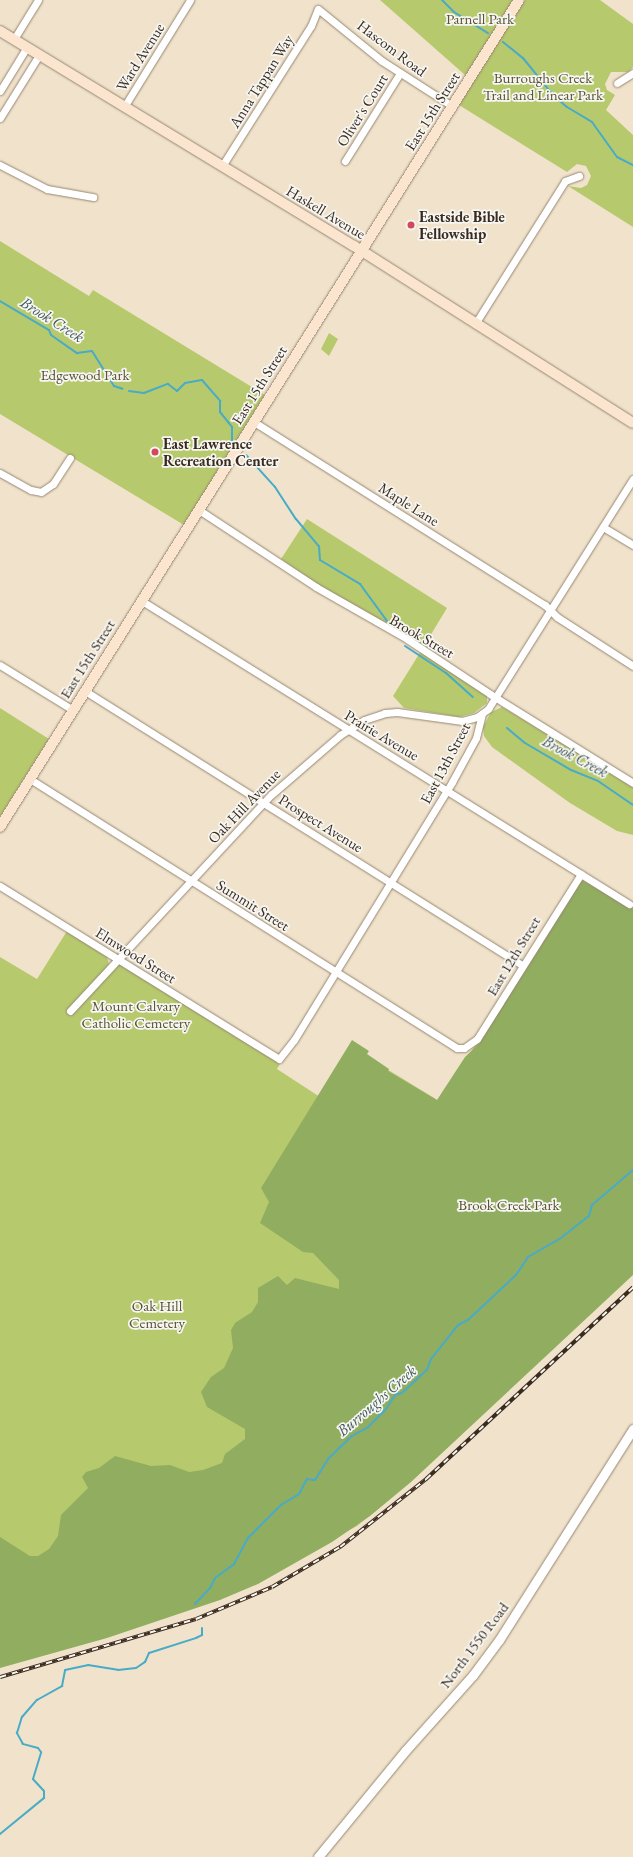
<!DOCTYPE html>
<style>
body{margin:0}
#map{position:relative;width:633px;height:1857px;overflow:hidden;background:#f1e3cb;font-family:"EB Garamond",serif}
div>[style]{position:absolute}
.green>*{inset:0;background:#b7c96d}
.forest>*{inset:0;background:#91ad60}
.stream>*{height:2px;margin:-1px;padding:0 1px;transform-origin:1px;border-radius:1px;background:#48abc7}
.roads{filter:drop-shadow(0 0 1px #968674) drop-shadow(0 0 1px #968674)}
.minor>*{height:7px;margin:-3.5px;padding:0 3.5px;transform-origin:3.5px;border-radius:3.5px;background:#fff}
.tertiary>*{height:9px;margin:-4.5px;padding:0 4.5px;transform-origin:4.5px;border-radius:4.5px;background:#fff}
.secondary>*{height:10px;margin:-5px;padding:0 5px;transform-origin:5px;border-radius:5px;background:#fce5cf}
.rail>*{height:3.5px;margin-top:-1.75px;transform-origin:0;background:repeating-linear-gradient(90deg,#f6f6f2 0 6px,#3b2a1e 0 12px);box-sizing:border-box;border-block:1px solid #3b2a1e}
.dots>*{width:11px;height:11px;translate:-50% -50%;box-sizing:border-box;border:2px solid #f6f6f2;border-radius:50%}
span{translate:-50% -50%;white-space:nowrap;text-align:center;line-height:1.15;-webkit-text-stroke:3.5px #f6f6f2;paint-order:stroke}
.park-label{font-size:15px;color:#5a5232}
.street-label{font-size:15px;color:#3b2a1e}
.poi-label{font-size:15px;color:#3b2a1e;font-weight:700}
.left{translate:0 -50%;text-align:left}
.water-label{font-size:16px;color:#405759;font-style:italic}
</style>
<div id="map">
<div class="green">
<i style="clip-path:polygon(380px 0,514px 0,491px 53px,525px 0,600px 0,633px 24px,633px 67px,628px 72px,611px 72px,605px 84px,607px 90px,615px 95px,606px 110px,633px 135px,633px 227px,568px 186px,581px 188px,587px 185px,591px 176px,586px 166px,577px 164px,567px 172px,459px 105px,473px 82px)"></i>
<i style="clip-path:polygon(0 241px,89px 296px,93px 290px,265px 395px,184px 525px,0 414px)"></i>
<i style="clip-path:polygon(329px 333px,338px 339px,329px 356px,321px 349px)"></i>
<i style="clip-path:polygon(307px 519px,447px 608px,424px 646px,317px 584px,281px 559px)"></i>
<i style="clip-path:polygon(421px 651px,487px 696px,487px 703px,474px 713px,459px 717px,404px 708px,393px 696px)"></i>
<i style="clip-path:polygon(502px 707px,633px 786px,633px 835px,617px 831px,570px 803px,492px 747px,484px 736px,483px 727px,491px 712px)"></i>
<i style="clip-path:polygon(0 708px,49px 739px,0 817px)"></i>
<i style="clip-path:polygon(582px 879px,630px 908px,633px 904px,633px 1274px,395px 1494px,357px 1526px,296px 1558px,75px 1596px,0 1549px,0 957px,37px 979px,67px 931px,107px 957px,109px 964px,107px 967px,112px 970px,120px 964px,280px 1064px,277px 1069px,320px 1097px,351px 1047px,439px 1101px)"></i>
</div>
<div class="forest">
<i style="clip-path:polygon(581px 880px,633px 909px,633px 1275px,411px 1482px,370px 1516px,332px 1542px,258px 1584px,220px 1600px,107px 1638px,0 1668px,0 1537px,30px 1556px,38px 1556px,49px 1549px,58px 1536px,61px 1515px,88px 1488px,82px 1477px,86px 1472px,99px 1468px,115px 1456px,151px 1466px,170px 1465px,189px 1472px,203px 1470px,222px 1463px,225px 1454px,245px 1439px,245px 1429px,207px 1407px,201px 1392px,211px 1377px,224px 1368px,233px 1348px,231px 1330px,235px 1323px,252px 1312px,258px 1302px,258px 1288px,278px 1276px,287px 1285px,295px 1278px,339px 1289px,339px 1280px,313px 1253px,303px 1252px,260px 1223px,269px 1202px,261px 1188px,352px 1040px,369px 1051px,367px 1054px,389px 1069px,388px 1071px,437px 1100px,465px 1057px,479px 1044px)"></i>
</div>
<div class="stream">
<i style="left:442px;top:0;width:17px;rotate:45deg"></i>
<i style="left:454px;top:12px;width:40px;rotate:32deg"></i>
<i style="left:503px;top:42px;width:26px;rotate:39deg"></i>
<i style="left:523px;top:58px;width:48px;rotate:51deg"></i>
<i style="left:553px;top:95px;width:18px;rotate:41deg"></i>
<i style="left:567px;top:107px;width:29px;rotate:31deg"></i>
<i style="left:592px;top:122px;width:43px;rotate:54.5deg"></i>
<i style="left:617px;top:157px;width:18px;rotate:27deg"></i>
<i style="left:0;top:301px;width:57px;rotate:30.6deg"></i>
<i style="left:49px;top:330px;width:5px;rotate:68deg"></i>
<i style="left:51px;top:335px;width:32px;rotate:35deg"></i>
<i style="left:77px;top:353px;width:15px;rotate:-8deg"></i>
<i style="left:92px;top:351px;width:41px;rotate:57.8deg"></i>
<i style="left:114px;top:386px;width:9px;rotate:18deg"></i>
<i style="left:129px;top:391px;width:15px;rotate:8deg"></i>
<i style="left:144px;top:393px;width:26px;rotate:-21deg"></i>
<i style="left:168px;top:384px;width:11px;rotate:38deg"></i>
<i style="left:177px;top:391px;width:11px;rotate:-45deg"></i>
<i style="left:185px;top:383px;width:17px;rotate:-10deg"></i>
<i style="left:202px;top:380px;width:28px;rotate:49deg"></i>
<i style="left:220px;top:401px;width:11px;rotate:90deg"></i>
<i style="left:220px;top:412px;width:19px;rotate:51deg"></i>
<i style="left:232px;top:427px;width:14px;rotate:90deg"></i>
<i style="left:246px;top:455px;width:43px;rotate:47.8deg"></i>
<i style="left:275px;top:487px;width:38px;rotate:57deg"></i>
<i style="left:296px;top:519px;width:35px;rotate:50deg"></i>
<i style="left:319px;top:546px;width:14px;rotate:86deg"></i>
<i style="left:320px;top:560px;width:47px;rotate:31deg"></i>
<i style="left:360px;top:584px;width:46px;rotate:53.9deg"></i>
<i style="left:405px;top:646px;width:49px;rotate:33.4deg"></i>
<i style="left:446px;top:673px;width:36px;rotate:42deg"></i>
<i style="left:507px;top:728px;width:23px;rotate:40deg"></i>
<i style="left:525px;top:743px;width:53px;rotate:30.4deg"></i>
<i style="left:571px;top:770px;width:29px;rotate:22deg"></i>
<i style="left:598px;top:781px;width:42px;rotate:34.4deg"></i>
<i style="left:195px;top:1604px;width:22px;rotate:-47deg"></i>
<i style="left:210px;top:1588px;width:11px;rotate:-63deg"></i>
<i style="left:215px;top:1578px;width:24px;rotate:-36deg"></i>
<i style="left:234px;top:1564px;width:30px;rotate:-62deg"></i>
<i style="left:248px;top:1538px;width:47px;rotate:-45deg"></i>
<i style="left:281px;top:1505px;width:21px;rotate:-31deg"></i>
<i style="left:299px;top:1494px;width:17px;rotate:-62deg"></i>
<i style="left:307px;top:1479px;width:8px;rotate:7deg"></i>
<i style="left:315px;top:1480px;width:26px;rotate:-58deg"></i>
<i style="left:329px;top:1458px;width:32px;rotate:-44deg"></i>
<i style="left:352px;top:1436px;width:18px;rotate:-29deg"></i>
<i style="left:368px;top:1427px;width:25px;rotate:-45deg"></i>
<i style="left:386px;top:1409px;width:17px;rotate:-57deg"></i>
<i style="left:395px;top:1395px;width:7px;rotate:-16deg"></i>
<i style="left:402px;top:1393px;width:34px;rotate:-43deg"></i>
<i style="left:427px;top:1370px;width:12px;rotate:-70deg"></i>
<i style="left:431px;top:1359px;width:43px;rotate:-51.5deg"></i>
<i style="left:458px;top:1325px;width:11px;rotate:-27deg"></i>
<i style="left:468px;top:1320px;width:66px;rotate:-43.2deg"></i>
<i style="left:516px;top:1275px;width:22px;rotate:-56deg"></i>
<i style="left:528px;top:1257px;width:39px;rotate:-30deg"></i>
<i style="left:562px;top:1237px;width:34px;rotate:-38deg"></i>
<i style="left:589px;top:1216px;width:11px;rotate:-75deg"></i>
<i style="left:592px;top:1205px;width:54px;rotate:-40.5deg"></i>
<i style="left:0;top:1834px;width:57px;rotate:-39.3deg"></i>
<i style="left:44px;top:1798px;width:7px;rotate:-90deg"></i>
<i style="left:44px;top:1791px;width:16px;rotate:-133deg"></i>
<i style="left:33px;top:1779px;width:28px;rotate:-73deg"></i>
<i style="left:41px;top:1752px;width:5px;rotate:-127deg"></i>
<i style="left:38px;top:1748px;width:16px;rotate:-165deg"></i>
<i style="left:23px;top:1744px;width:13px;rotate:-119deg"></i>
<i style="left:17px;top:1733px;width:17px;rotate:-73deg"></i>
<i style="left:22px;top:1717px;width:23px;rotate:-49deg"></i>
<i style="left:37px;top:1700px;width:29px;rotate:-29deg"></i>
<i style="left:62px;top:1686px;width:16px;rotate:-79deg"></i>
<i style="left:65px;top:1670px;width:24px;rotate:-12deg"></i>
<i style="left:88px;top:1665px;width:30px;rotate:9deg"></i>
<i style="left:118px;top:1670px;width:18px;rotate:-6deg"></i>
<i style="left:136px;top:1668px;width:11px;rotate:-34deg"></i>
<i style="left:145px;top:1662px;width:10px;rotate:-66deg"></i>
<i style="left:149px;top:1653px;width:49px;rotate:-17.7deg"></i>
<i style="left:196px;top:1638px;width:7px;rotate:-27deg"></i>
<i style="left:202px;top:1635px;width:7px;rotate:-90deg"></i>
</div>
<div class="roads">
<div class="minor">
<i style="left:14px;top:39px;width:46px;rotate:-58.4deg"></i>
<i style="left:617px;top:83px;width:19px;rotate:-32deg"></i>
<i style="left:0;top:91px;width:52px;rotate:-58.5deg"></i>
<i style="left:124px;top:107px;width:126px;rotate:-58.3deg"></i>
<i style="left:0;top:118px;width:74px;rotate:-58.2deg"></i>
<i style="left:345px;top:161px;width:104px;rotate:-58deg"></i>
<i style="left:0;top:165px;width:53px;rotate:27.1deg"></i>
<i style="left:47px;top:189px;width:47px;rotate:9.9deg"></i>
<i style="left:222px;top:166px;width:166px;rotate:-57.6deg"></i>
<i style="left:311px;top:26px;width:18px;rotate:-68deg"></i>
<i style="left:318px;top:9px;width:82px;rotate:39.1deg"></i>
<i style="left:382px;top:61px;width:83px;rotate:32.7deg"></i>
<i style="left:475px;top:324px;width:169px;rotate:-57.8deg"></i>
<i style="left:565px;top:181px;width:15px;rotate:-20deg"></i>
<i style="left:254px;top:422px;width:344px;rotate:32.2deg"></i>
<i style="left:545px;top:605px;width:17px;rotate:45deg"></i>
<i style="left:557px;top:617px;width:90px;rotate:32.8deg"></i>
<i style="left:0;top:473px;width:35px;rotate:29deg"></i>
<i style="left:31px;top:490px;width:10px;rotate:11deg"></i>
<i style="left:41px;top:492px;width:14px;rotate:-34deg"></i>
<i style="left:53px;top:484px;width:31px;rotate:-57deg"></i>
<i style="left:199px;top:510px;width:140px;rotate:33.3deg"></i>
<i style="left:316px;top:587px;width:105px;rotate:29.7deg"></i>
<i style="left:407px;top:639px;width:100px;rotate:33.5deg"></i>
<i style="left:490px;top:694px;width:168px;rotate:31.9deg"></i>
<i style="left:603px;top:527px;width:35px;rotate:31deg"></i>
<i style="left:142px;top:601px;width:574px;rotate:31.89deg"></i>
<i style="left:0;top:665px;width:86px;rotate:31.7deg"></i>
<i style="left:85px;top:691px;width:516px;rotate:32.09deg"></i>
<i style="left:30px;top:779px;width:505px;rotate:32.21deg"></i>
<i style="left:457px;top:1048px;width:7px"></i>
<i style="left:464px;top:1048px;width:16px;rotate:-35deg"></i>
<i style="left:477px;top:1039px;width:195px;rotate:-57.8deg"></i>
<i style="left:0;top:886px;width:328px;rotate:31.8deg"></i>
<i style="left:279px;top:1059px;width:24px;rotate:-52deg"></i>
<i style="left:294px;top:1040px;width:303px;rotate:-58.5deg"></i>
<i style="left:452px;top:782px;width:50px;rotate:-61.4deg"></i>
<i style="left:476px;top:738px;width:25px;rotate:-76deg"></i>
<i style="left:70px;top:1011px;width:296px;rotate:-47.1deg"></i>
<i style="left:272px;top:794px;width:90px;rotate:-40.9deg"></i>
<i style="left:340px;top:735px;width:28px;rotate:-32deg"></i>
<i style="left:364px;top:720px;width:22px;rotate:-18deg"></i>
<i style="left:385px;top:713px;width:12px;rotate:-5deg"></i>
<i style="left:397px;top:712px;width:66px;rotate:7.9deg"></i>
<i style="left:462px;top:721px;width:16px;rotate:-15deg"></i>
<i style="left:477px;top:717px;width:14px;rotate:-36deg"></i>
<i style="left:488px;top:709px;width:272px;rotate:-57.8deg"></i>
</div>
<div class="tertiary">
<i style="left:318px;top:1857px;width:137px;rotate:-50.6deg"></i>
<i style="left:405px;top:1751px;width:102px;rotate:-48.2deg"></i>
<i style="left:473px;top:1675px;width:44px;rotate:-53.4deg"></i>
<i style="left:499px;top:1640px;width:250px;rotate:-57.6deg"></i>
</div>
<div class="secondary">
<i style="left:0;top:31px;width:414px;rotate:31.3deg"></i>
<i style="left:354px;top:246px;width:330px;rotate:32.4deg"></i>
<i style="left:0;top:827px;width:976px;rotate:-57.89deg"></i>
</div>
</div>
<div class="rail">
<i style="left:0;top:1677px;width:204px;rotate:-16.5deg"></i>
<i style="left:196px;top:1619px;width:82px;rotate:-22.8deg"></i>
<i style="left:272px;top:1587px;width:79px;rotate:-30.5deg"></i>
<i style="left:340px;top:1547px;width:110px;rotate:-38.3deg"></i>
<i style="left:426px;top:1479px;width:282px;rotate:-42.8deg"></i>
</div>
<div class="dots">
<i style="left:411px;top:225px;background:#d1495b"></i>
<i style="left:155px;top:452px;background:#d1495b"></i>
</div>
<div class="park-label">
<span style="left:480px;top:19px">Parnell Park</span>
<span style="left:543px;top:86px">Burroughs Creek<br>Trail and Linear Park</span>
<span style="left:85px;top:375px">Edgewood Park</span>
<span style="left:136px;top:1014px">Mount Calvary<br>Catholic Cemetery</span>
<span style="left:509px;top:1205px">Brook Creek Park</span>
<span style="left:157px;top:1314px">Oak Hill<br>Cemetery</span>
</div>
<div class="street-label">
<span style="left:392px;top:48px;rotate:37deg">Hascom Road</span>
<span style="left:140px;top:57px;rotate:-58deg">Ward Avenue</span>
<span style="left:261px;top:81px;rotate:-58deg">Anna Tappan Way</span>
<span style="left:362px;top:110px;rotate:-58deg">Oliver's Court</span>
<span style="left:432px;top:111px;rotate:-58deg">East 15th Street</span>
<span style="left:326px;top:212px;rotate:31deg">Haskell Avenue</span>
<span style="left:259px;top:385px;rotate:-58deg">East 15th Street</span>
<span style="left:409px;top:504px;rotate:32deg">Maple Lane</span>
<span style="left:422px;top:636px;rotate:30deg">Brook Street</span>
<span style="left:87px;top:659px;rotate:-58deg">East 15th Street</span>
<span style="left:382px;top:735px;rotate:31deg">Prairie Avenue</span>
<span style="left:445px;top:763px;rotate:-62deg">East 13th Street</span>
<span style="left:244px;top:806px;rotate:-46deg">Oak Hill Avenue</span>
<span style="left:321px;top:823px;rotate:32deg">Prospect Avenue</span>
<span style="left:253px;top:905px;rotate:32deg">Summit Street</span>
<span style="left:136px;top:955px;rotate:32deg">Elmwood Street</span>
<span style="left:513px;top:956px;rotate:-59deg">East 12th Street</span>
<span style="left:474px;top:1645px;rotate:-53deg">North 1550 Road</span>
</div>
<div class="poi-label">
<span class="left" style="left:419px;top:225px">Eastside Bible<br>Fellowship</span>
<span class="left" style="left:163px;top:452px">East Lawrence<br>Recreation Center</span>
</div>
<div class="water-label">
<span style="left:52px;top:320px;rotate:32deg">Brook Creek</span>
<span style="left:575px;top:757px;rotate:28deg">Brook Creek</span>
<span style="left:377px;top:1401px;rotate:-41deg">Burroughs Creek</span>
</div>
</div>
